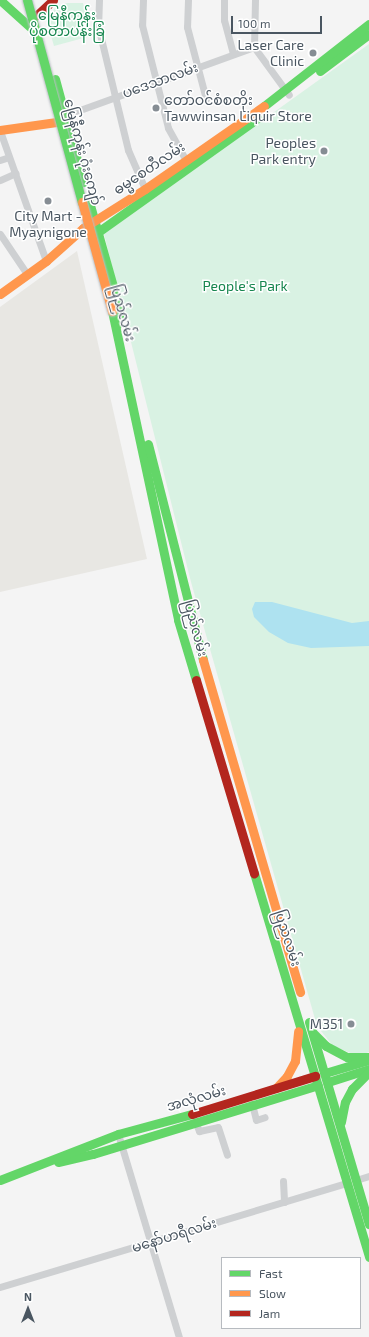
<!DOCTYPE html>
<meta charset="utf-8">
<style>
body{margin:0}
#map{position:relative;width:369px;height:1337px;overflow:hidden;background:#f4f4f4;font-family:"Exo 2","Noto Sans Myanmar",sans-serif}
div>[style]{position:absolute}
.commercial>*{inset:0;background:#e8e7e3}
.green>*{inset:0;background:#d9f2e3}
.water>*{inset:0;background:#aee2f0}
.street>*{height:7px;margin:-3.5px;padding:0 3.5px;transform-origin:3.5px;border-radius:3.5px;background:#ced0d2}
.fast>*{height:9px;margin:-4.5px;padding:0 4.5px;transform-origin:4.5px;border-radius:4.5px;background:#63d668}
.slow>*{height:9px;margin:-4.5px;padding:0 4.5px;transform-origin:4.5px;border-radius:4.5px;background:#ff974d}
.jam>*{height:9px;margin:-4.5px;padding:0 4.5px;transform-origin:4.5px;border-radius:4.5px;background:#b3261e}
.bridges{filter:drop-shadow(0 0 1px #b9bec3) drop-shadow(0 0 1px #b9bec3)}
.fast-bridge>*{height:9px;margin:-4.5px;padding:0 4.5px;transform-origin:4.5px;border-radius:4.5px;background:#63d668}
.slow-bridge>*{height:9px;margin:-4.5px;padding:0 4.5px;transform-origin:4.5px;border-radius:4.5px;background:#ff974d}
.dots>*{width:11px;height:11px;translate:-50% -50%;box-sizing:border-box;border:2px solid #fff;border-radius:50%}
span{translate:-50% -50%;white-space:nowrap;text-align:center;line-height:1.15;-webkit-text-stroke:3px #fff;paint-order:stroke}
.park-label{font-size:14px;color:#17864f}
.poi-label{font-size:14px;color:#4a5661}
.right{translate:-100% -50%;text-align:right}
.left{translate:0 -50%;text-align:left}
.street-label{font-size:14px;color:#4a5661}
.legend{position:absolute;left:221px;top:1257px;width:140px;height:72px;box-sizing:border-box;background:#fff;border:1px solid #b7bbc0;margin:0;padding:5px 7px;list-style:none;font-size:12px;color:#4a5661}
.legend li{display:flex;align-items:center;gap:8px;height:20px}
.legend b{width:20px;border:1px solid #b7bbc0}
.north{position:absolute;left:8px;top:1289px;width:40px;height:40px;-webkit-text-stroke:3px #fff;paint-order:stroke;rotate:0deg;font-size:11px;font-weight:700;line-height:16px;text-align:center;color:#4a5661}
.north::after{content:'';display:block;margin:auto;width:14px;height:18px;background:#4a5661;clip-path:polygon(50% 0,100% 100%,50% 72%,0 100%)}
.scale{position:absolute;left:231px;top:16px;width:91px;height:18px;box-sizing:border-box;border:2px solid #4a5661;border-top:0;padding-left:5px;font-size:12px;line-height:14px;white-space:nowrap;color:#4a5661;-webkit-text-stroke:3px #fff;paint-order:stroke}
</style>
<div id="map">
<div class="commercial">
<i style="clip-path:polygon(77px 251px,147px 559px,0 592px,0 307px)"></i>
</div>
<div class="green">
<i style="clip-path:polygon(67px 3px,83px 3px,91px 36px,54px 46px,46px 19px,56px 7px)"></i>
<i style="clip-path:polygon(369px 44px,369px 1052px,358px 1056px,333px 1046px,317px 1026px,191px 582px,104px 234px)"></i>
</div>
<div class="water">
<i style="clip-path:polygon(255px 602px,272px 602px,352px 623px,369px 621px,369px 646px,311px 648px,288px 643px,269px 632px,254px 617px,252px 609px)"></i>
</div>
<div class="street">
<i style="left:99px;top:0;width:26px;rotate:92deg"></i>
<i style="left:98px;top:26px;width:128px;rotate:76.4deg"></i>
<i style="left:128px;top:150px;width:43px;rotate:66.4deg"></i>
<i style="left:143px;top:0;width:25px;rotate:92deg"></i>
<i style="left:142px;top:25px;width:106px;rotate:75.8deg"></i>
<i style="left:168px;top:128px;width:37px;rotate:61deg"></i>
<i style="left:188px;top:0;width:27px;rotate:92deg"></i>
<i style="left:187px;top:27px;width:74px;rotate:75.2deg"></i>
<i style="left:224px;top:0;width:20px;rotate:90deg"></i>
<i style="left:224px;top:20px;width:35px;rotate:75deg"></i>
<i style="left:255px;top:0;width:47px;rotate:91.2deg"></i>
<i style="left:254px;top:47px;width:59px;rotate:53.9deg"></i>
<i style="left:66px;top:115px;width:200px;rotate:-19.9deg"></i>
<i style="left:0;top:131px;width:138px;rotate:70.5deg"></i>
<i style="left:0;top:160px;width:9px;rotate:-18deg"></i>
<i style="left:0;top:180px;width:17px;rotate:-24deg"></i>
<i style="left:0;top:234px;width:48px;rotate:56deg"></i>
<i style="left:252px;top:1104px;width:16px;rotate:76deg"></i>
<i style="left:256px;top:1120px;width:9px;rotate:-18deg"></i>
<i style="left:195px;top:1121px;width:11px;rotate:68deg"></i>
<i style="left:199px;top:1131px;width:19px;rotate:-12deg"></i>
<i style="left:218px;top:1127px;width:29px;rotate:72deg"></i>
<i style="left:118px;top:1134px;width:212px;rotate:73.3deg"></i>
<i style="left:356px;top:1180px;width:14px;rotate:-17deg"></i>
<i style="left:283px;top:1181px;width:21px;rotate:87deg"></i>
<i style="left:0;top:1287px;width:362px;rotate:-16.7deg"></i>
</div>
<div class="fast">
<i style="left:0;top:0;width:40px;rotate:42deg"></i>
<i style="left:320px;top:71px;width:61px;rotate:-37.1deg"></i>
<i style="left:55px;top:79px;width:107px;rotate:74.8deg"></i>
<i style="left:264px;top:106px;width:133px;rotate:-38deg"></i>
<i style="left:88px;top:198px;width:117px;rotate:74.2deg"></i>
<i style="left:120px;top:311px;width:14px;rotate:102deg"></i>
<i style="left:90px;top:234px;width:8px;rotate:-14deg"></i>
<i style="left:98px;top:232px;width:196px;rotate:-35.5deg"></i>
<i style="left:112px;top:311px;width:316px;rotate:77.9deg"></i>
<i style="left:178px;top:620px;width:63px;rotate:73.3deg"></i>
<i style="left:148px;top:444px;width:223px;rotate:75.7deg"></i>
<i style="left:254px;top:873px;width:401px;rotate:73.3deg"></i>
<i style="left:309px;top:1022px;width:211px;rotate:73.5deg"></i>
<i style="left:313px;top:1033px;width:18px;rotate:45deg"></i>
<i style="left:326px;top:1046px;width:24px;rotate:28deg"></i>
<i style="left:347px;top:1057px;width:22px"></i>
<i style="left:325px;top:1073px;width:46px;rotate:-16.5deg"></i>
<i style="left:328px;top:1082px;width:43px;rotate:-17.6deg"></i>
<i style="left:341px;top:1122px;width:20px;rotate:-79deg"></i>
<i style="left:345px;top:1102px;width:15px;rotate:-62deg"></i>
<i style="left:352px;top:1089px;width:24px;rotate:-45deg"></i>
<i style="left:58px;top:1162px;width:36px;rotate:-13deg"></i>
<i style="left:93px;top:1154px;width:235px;rotate:-17deg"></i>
<i style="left:0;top:1180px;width:127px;rotate:-21.3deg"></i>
<i style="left:118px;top:1134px;width:77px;rotate:-15.1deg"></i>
</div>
<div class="slow">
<i style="left:0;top:130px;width:57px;rotate:-8.1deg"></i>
<i style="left:0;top:294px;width:57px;rotate:-35.7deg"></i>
<i style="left:46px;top:261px;width:50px;rotate:-41.7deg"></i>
<i style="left:83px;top:228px;width:73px;rotate:-32.2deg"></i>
<i style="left:145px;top:189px;width:145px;rotate:-34.9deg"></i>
<i style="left:203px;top:660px;width:346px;rotate:73.7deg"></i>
<i style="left:276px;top:1088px;width:16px;rotate:-47deg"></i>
<i style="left:287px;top:1076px;width:17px;rotate:-62deg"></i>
<i style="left:295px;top:1061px;width:30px;rotate:-84deg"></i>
</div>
<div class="jam">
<i style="left:37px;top:15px;width:22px;rotate:-43deg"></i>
<i style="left:196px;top:680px;width:202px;rotate:73.3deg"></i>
<i style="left:192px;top:1114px;width:129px;rotate:-17.2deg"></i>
</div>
<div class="bridges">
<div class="fast-bridge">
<i style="left:27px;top:0;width:209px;rotate:74.8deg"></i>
</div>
<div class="slow-bridge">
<i style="left:82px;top:202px;width:113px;rotate:74.6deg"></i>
</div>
</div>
<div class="dots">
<i style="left:313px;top:53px;background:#868d94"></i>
<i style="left:156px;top:108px;background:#868d94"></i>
<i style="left:324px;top:151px;background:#868d94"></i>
<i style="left:48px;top:201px;background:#868d94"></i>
<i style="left:351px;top:1024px;background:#868d94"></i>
</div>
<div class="park-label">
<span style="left:67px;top:23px">မြေနီကုန်း<br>ပိုစတာပန်းခြံ</span>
<span style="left:245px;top:286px">People's Park</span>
</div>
<div class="poi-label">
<span class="right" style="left:304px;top:53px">Laser Care<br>Clinic</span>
<span class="left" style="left:164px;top:108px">တော်ဝင်စံစတိုး<br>Tawwinsan Liquir Store</span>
<span class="right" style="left:316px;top:151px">Peoples<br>Park entry</span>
<span style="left:48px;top:224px">City Mart -<br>Myaynigone</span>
<span class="right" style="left:343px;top:1024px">M351</span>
</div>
<div class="street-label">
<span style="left:160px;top:80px;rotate:-20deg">ပဒေသာလမ်း</span>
<span style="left:83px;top:152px;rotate:75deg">မြေနီကုန်း ဂုံးကျော်</span>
<span style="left:149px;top:168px;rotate:-34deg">ဓမ္မစေတီလမ်း</span>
<span style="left:123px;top:313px;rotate:74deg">ပြည်လမ်း</span>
<span style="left:196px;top:628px;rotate:75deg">ပြည်လမ်း</span>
<span style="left:288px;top:938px;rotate:72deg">ပြည်လမ်း</span>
<span style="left:196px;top:1098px;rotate:-16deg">အလုံလမ်း</span>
<span style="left:174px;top:1235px;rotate:-17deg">မနော်ဟရီလမ်း</span>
</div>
<ul class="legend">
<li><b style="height:5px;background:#63d668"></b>Fast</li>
<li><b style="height:5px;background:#ff974d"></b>Slow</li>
<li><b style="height:5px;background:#b3261e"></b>Jam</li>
</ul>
<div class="north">N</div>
<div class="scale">100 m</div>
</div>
